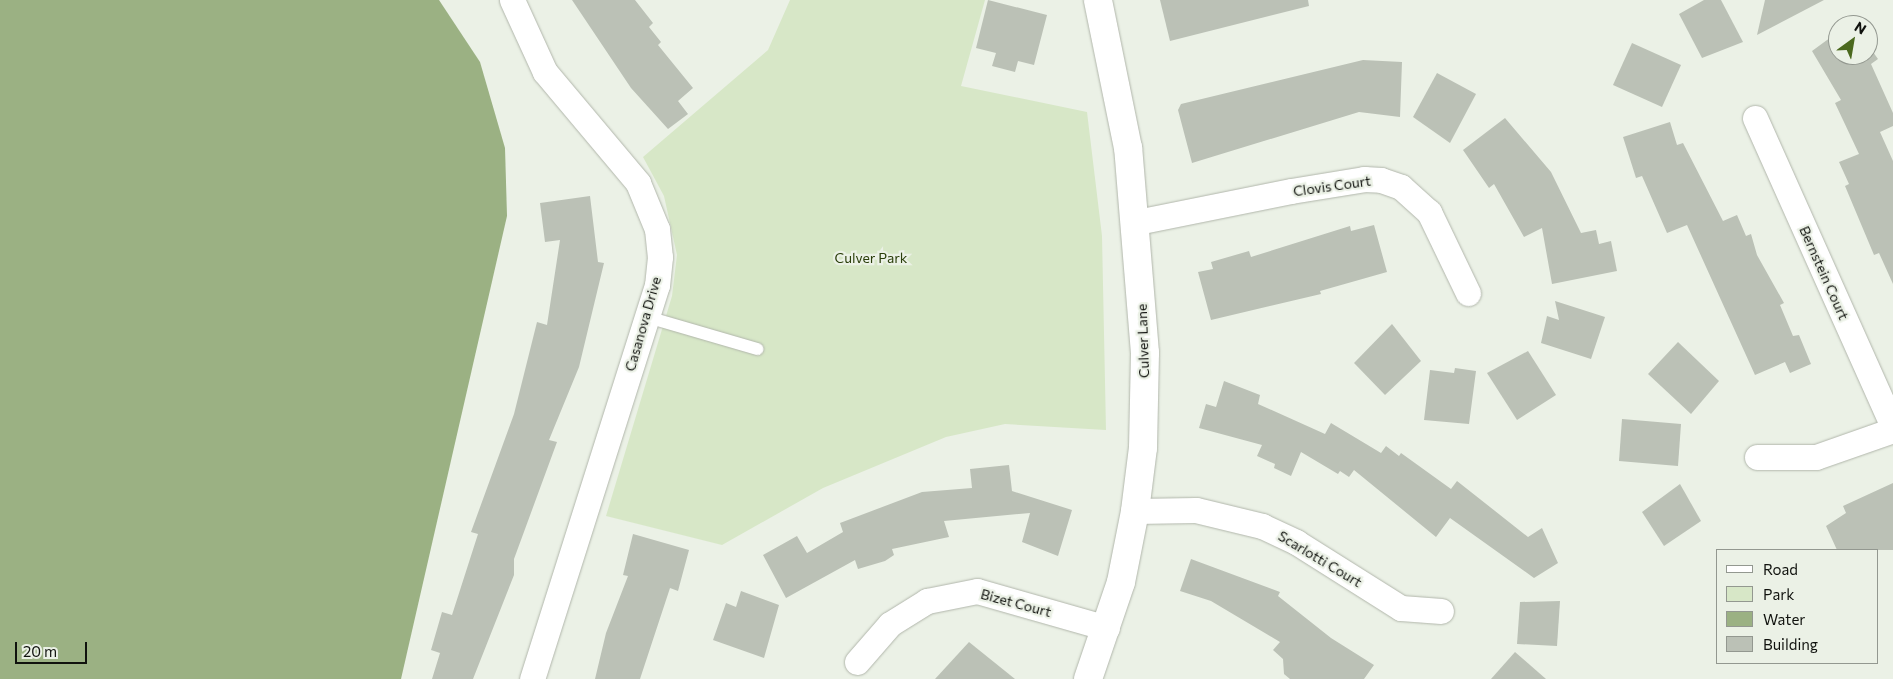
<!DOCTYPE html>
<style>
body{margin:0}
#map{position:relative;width:1893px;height:679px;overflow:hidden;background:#ebf1e6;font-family:Commissioner,sans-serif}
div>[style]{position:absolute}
.green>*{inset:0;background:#d7e7c7}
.water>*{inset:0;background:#9bb183}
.building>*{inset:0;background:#bbc1b6}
.roads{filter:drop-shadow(0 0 1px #b1b6ab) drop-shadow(0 0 1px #b1b6ab)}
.lane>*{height:12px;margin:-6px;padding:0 6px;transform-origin:6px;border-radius:6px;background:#fff}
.street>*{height:25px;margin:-12.5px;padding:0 12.5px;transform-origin:12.5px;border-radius:12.5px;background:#fff}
.secondary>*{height:28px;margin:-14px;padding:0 14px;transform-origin:14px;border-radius:14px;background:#fff}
span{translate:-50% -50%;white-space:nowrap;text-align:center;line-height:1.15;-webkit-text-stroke:4.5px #ebf1e6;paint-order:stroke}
.street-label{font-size:14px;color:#10120e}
.park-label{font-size:14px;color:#2b3f0b}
.legend{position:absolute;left:1716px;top:549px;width:162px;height:115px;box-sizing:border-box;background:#ebf1e6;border:1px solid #939890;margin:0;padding:6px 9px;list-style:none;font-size:15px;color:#10120e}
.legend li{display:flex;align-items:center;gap:10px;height:25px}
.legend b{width:25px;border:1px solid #939890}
.north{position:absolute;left:1828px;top:15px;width:50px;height:50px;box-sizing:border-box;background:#ebf1e6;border:1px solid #939890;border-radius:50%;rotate:32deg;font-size:14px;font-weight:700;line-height:20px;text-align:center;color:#10120e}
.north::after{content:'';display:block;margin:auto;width:18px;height:22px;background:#4b691e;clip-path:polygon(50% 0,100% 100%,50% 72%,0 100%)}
.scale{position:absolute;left:15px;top:642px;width:72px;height:22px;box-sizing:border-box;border:2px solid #10120e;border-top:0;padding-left:6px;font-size:15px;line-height:18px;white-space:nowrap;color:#10120e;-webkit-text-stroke:4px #ebf1e6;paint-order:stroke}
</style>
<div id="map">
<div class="green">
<i style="clip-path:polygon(790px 0,985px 0,961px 86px,1087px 112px,1102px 236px,1106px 430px,1005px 424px,946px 437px,823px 488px,722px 545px,606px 516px,672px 296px,677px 255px,664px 196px,643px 157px,768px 50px)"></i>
</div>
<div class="water">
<i style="clip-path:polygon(0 0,439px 0,480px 62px,505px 148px,507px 216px,401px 679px,0 679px)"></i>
</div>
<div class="building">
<i style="clip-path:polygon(572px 0,635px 0,653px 23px,649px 27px,661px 42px,658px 45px,693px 88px,678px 101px,688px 114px,668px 129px,631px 88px)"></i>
<i style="clip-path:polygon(988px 0,1047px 15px,1034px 65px,1018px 61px,1015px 72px,992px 66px,996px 53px,976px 48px)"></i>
<i style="clip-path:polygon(1160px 0,1308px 0,1309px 6px,1170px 41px)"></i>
<i style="clip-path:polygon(1704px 0,1721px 0,1743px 42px,1702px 58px,1679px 14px)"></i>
<i style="clip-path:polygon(1765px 0,1824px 0,1757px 35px)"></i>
<i style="clip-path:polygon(1838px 32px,1838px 55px,1868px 55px,1868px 45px,1878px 59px,1871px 64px,1893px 113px,1893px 126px,1880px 132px,1893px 161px,1893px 284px,1879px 253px,1874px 255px,1845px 186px,1849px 184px,1839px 162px,1859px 154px,1835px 103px,1841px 100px,1812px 51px)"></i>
<i style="clip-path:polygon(1632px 43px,1681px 65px,1662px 107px,1613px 85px)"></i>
<i style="clip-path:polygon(1363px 60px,1402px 62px,1400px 117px,1359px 112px,1192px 163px,1178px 110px,1181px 104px)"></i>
<i style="clip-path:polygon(1437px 73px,1476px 94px,1450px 143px,1413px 117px)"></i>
<i style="clip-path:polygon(1505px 118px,1551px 172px,1581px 233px,1596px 230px,1599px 244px,1611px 241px,1617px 271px,1552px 284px,1542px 228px,1524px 237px,1494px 184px,1489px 188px,1463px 150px)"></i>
<i style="clip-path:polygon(1670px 122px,1677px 145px,1683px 143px,1723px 221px,1737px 215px,1746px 236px,1751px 234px,1757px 255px,1784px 303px,1780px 305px,1793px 336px,1799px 335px,1811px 364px,1790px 373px,1785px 362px,1755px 375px,1687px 225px,1667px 233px,1642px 176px,1636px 178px,1623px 137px)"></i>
<i style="clip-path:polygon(590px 196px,598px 262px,604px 263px,579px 367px,549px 440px,557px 442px,514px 559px,514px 575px,473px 679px,432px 679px,440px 653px,431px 650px,442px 612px,452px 615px,478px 534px,471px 532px,514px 414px,537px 322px,547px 325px,560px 240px,545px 242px,540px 203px)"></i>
<i style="clip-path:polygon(1374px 225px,1387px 272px,1320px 291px,1321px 294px,1211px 320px,1198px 272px,1213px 269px,1211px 262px,1249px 251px,1251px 257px,1350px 226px,1351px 231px)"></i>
<i style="clip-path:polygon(1555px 301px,1605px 317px,1591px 359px,1541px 343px,1547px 316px,1559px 320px)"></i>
<i style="clip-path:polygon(1392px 324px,1421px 361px,1385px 395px,1354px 363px)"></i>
<i style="clip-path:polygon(1678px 342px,1719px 381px,1691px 414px,1648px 374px)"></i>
<i style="clip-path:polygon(1528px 351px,1556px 395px,1517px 420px,1487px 373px)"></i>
<i style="clip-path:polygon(1455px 368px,1476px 371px,1469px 424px,1424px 420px,1430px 370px,1454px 373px)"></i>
<i style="clip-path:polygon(1224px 381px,1260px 395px,1258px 404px,1325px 434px,1331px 423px,1381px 453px,1386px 446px,1399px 456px,1401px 453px,1451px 489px,1457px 481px,1528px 537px,1542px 528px,1558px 563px,1534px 578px,1450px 518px,1436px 537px,1354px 470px,1349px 477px,1340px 471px,1338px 474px,1301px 452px,1291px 476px,1274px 468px,1275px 464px,1257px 456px,1262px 445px,1199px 428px,1206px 404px,1216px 407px)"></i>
<i style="clip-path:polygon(1622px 419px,1681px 424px,1678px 466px,1619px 461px)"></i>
<i style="clip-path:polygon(1009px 465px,1012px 491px,1072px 510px,1058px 556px,1022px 542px,1030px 513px,944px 521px,949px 537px,892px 549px,894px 555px,885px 561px,858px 569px,855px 560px,786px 598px,763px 555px,797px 536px,807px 553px,843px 532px,840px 523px,922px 492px,972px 488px,970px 469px)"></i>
<i style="clip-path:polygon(1893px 483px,1893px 550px,1837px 550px,1826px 526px,1846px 513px,1843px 506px)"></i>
<i style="clip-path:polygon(1680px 484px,1701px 521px,1664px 546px,1642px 512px)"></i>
<i style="clip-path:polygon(633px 534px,689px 550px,678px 591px,670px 588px,640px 679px,595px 679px,606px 633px,628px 576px,623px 575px)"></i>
<i style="clip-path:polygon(1191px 559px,1280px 592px,1278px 596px,1331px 638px,1374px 665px,1364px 679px,1290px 679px,1284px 674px,1283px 659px,1273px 650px,1280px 642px,1211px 601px,1180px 591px)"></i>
<i style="clip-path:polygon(741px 591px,779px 605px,764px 658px,713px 640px,726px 603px,736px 607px)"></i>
<i style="clip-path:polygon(1560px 601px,1557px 646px,1517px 644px,1520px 602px)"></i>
<i style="clip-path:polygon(969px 642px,1015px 679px,935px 679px)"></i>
<i style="clip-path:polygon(1515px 652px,1546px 679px,1491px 679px)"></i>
</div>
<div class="roads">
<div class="lane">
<i style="left:647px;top:317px;width:115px;rotate:16.2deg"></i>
</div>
<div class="street">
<i style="left:512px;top:0;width:79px;rotate:65.4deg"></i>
<i style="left:545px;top:72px;width:145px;rotate:50deg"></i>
<i style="left:638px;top:183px;width:50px;rotate:67.6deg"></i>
<i style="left:657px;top:229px;width:28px;rotate:84deg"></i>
<i style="left:660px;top:257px;width:28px;rotate:96deg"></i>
<i style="left:657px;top:285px;width:413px;rotate:107.6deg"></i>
<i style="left:1755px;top:118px;width:338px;rotate:65.9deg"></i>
<i style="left:1137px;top:222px;width:157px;rotate:-11.4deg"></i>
<i style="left:1291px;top:191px;width:74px;rotate:-9.3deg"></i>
<i style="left:1364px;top:179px;width:17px;rotate:3deg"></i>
<i style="left:1381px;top:180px;width:21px;rotate:19deg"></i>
<i style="left:1401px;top:187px;width:38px;rotate:42deg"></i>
<i style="left:1429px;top:212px;width:90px;rotate:64.3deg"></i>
<i style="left:1757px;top:457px;width:59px"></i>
<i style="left:1816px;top:457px;width:82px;rotate:-19.3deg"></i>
<i style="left:1135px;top:511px;width:61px;rotate:-0.9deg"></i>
<i style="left:1196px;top:510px;width:68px;rotate:13.6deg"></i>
<i style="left:1262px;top:526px;width:38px;rotate:25deg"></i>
<i style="left:1296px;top:542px;width:124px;rotate:32.2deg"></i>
<i style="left:1401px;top:608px;width:40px;rotate:4.3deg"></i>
<i style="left:857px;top:662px;width:50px;rotate:-49deg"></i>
<i style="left:890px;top:624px;width:44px;rotate:-31.9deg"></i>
<i style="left:927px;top:601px;width:51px;rotate:-11.3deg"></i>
<i style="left:977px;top:591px;width:135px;rotate:15.9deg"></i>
</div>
<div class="secondary">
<i style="left:1088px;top:679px;width:102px;rotate:-71.2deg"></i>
<i style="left:1121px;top:582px;width:72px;rotate:-78.8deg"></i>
<i style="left:1135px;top:511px;width:64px;rotate:-82.8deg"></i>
<i style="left:1143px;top:448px;width:95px;rotate:-88.8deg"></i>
<i style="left:1145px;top:353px;width:206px;rotate:-94.7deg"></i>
<i style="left:1128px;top:148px;width:151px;rotate:-101.5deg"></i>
</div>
</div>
<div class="street-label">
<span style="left:1332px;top:186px;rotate:-8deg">Clovis Court</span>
<span style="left:1824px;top:273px;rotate:66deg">Bernstein Court</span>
<span style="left:643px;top:324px;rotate:-74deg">Casanova Drive</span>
<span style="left:1143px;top:341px;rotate:-92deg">Culver Lane</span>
<span style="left:1320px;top:559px;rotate:31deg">Scarlotti Court</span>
<span style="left:1016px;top:603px;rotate:15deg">Bizet Court</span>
</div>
<div class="park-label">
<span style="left:871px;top:258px">Culver Park</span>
</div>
<ul class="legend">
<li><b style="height:6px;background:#fff"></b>Road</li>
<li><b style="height:14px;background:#d7e7c7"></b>Park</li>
<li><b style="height:14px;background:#9bb183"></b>Water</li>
<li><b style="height:14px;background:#bbc1b6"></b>Building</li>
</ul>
<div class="north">N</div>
<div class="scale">20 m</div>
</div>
